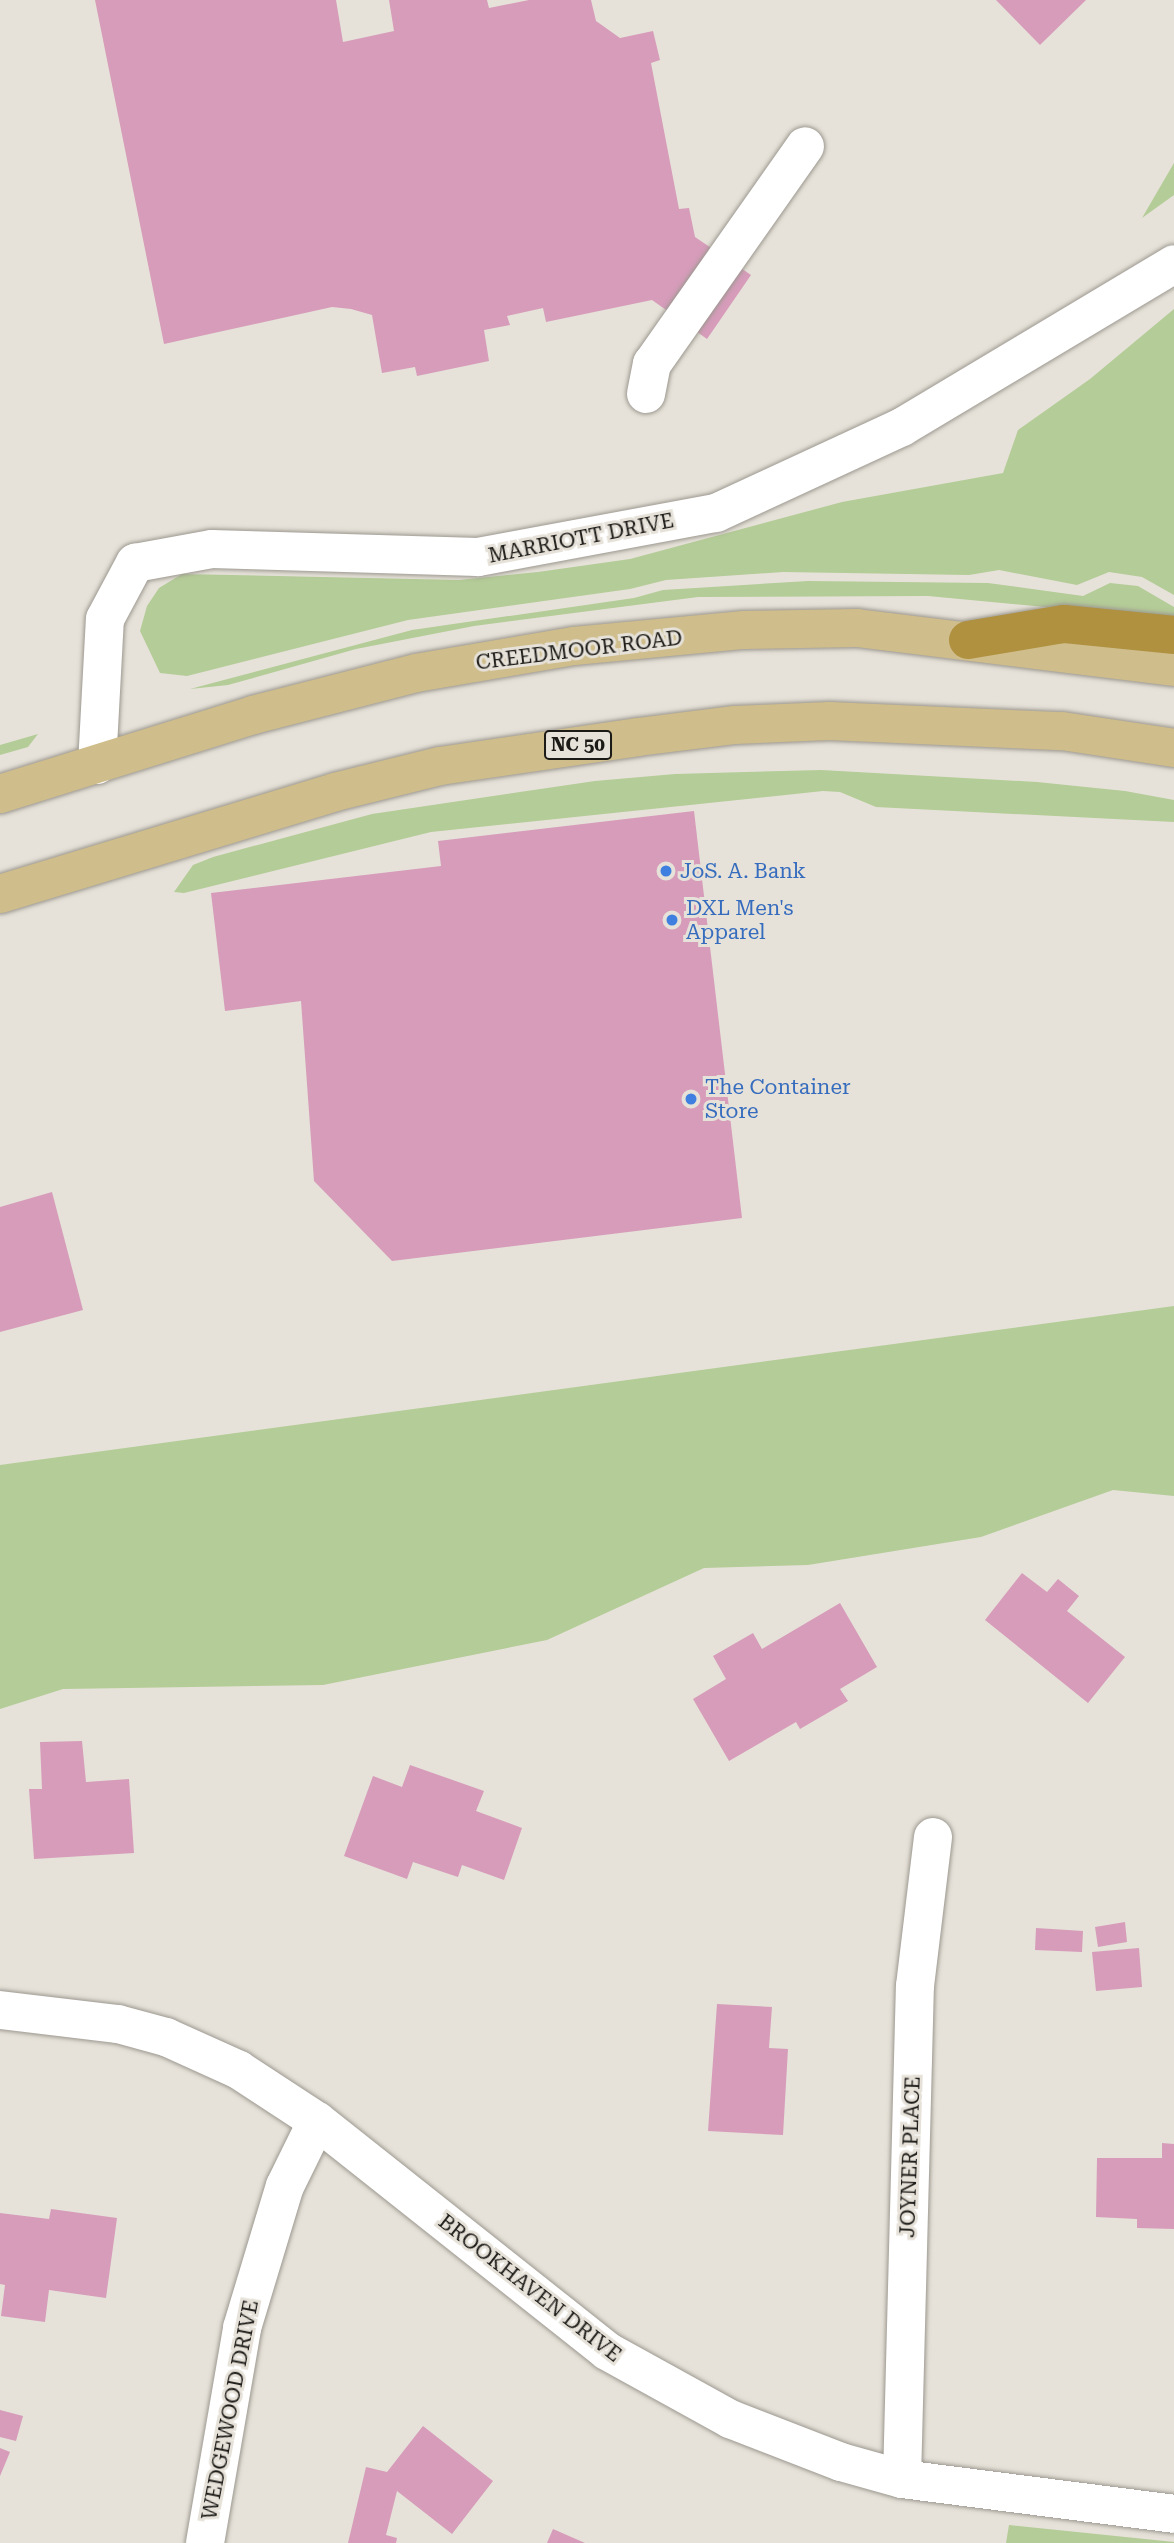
<!DOCTYPE html>
<style>
body{margin:0}
#map{position:relative;width:1174px;height:2543px;overflow:hidden;background:#e6e2d9;font-family:"Roboto Serif",serif}
div>[style]{position:absolute}
.green>*{inset:0;background:#b4cc97}
.building>*{inset:0;background:#d69cba}
.roads{filter:drop-shadow(0 0 2px #9c9890) drop-shadow(0 0 2px #9c9890)}
.minor>*{height:38px;margin:-19px;padding:0 19px;transform-origin:19px;border-radius:19px;background:#fff}
.major>*{height:38px;margin:-19px;padding:0 19px;transform-origin:19px;border-radius:19px;background:#cfbd8c}
.highway>*{height:38px;margin:-19px;padding:0 19px;transform-origin:19px;border-radius:19px;background:#af913f}
.dots>*{width:19px;height:19px;translate:-50% -50%;box-sizing:border-box;border:4px solid #e6e2d9;border-radius:50%}
span{translate:-50% -50%;white-space:nowrap;text-align:center;line-height:1.15;-webkit-text-stroke:6px #e6e2d9;paint-order:stroke}
.shield-label span{padding:2px 5px;background:#e6e2d9;border:2px solid;border-radius:5px;-webkit-text-stroke-width:0}
.shield-label{font-size:19px;color:#1c1a17;font-weight:700}
.street-label{font-size:21px;color:#1c1a17}
.shop-label{font-size:21px;color:#366cbe}
.left{translate:0 -50%;text-align:left}
</style>
<div id="map">
<div class="green">
<i style="clip-path:polygon(1174px 163px,1174px 195px,1142px 218px)"></i>
<i style="clip-path:polygon(1174px 309px,1174px 595px,1142px 577px,1109px 572px,1077px 585px,999px 570px,969px 575px,783px 572px,666px 580px,630px 589px,408px 620px,187px 676px,160px 673px,140px 631px,147px 606px,159px 588px,182px 574px,459px 580px,538px 572px,630px 559px,842px 502px,1003px 473px,1018px 430px,1090px 379px)"></i>
<i style="clip-path:polygon(808px 581px,988px 583px,1083px 596px,1110px 583px,1138px 586px,1174px 607px,1174px 619px,928px 596px,698px 597px,474px 626px,356px 649px,228px 685px,190px 689px,412px 630px,634px 598px,663px 590px)"></i>
<i style="clip-path:polygon(38px 734px,28px 747px,0 755px,0 745px)"></i>
<i style="clip-path:polygon(821px 770px,1037px 782px,1125px 791px,1174px 800px,1174px 822px,876px 807px,840px 792px,823px 791px,431px 832px,184px 893px,174px 892px,193px 865px,213px 857px,372px 814px,595px 781px,675px 774px)"></i>
<i style="clip-path:polygon(1174px 1306px,1174px 1496px,1113px 1490px,981px 1537px,808px 1565px,704px 1568px,547px 1640px,323px 1685px,63px 1689px,0 1709px,0 1465px)"></i>
<i style="clip-path:polygon(1009px 2525px,1174px 2542px,1174px 2543px,1006px 2543px)"></i>
</div>
<div class="building">
<i style="clip-path:polygon(95px 0,336px 0,343px 42px,394px 31px,389px 0,487px 0,489px 8px,529px 0,591px 0,596px 21px,620px 38px,653px 31px,660px 60px,651px 63px,679px 209px,689px 208px,695px 237px,751px 275px,707px 339px,652px 300px,546px 322px,543px 308px,507px 316px,510px 325px,484px 330px,489px 361px,417px 376px,415px 367px,382px 373px,372px 315px,351px 309px,332px 307px,164px 344px)"></i>
<i style="clip-path:polygon(996px 0,1086px 0,1040px 45px)"></i>
<i style="clip-path:polygon(694px 811px,742px 1218px,392px 1261px,314px 1181px,301px 1001px,225px 1011px,211px 893px,441px 866px,438px 841px)"></i>
<i style="clip-path:polygon(52px 1192px,83px 1310px,0 1332px,0 1207px)"></i>
<i style="clip-path:polygon(1022px 1573px,1047px 1592px,1058px 1579px,1079px 1596px,1067px 1611px,1125px 1657px,1088px 1703px,985px 1620px)"></i>
<i style="clip-path:polygon(840px 1603px,877px 1667px,840px 1689px,848px 1701px,800px 1729px,796px 1722px,729px 1761px,693px 1699px,726px 1679px,713px 1656px,753px 1633px,762px 1649px)"></i>
<i style="clip-path:polygon(82px 1741px,86px 1782px,129px 1779px,134px 1853px,34px 1859px,29px 1789px,42px 1789px,40px 1742px)"></i>
<i style="clip-path:polygon(410px 1765px,484px 1791px,476px 1811px,522px 1828px,504px 1880px,462px 1865px,458px 1877px,413px 1862px,407px 1879px,344px 1856px,373px 1776px,402px 1787px)"></i>
<i style="clip-path:polygon(1125px 1922px,1127px 1942px,1098px 1947px,1095px 1927px)"></i>
<i style="clip-path:polygon(1036px 1928px,1083px 1931px,1082px 1952px,1035px 1950px)"></i>
<i style="clip-path:polygon(1139px 1948px,1142px 1987px,1096px 1991px,1092px 1952px)"></i>
<i style="clip-path:polygon(717px 2004px,772px 2007px,769px 2048px,788px 2049px,783px 2135px,708px 2131px)"></i>
<i style="clip-path:polygon(1162px 2143px,1174px 2144px,1174px 2229px,1137px 2228px,1137px 2219px,1096px 2217px,1097px 2158px,1162px 2158px)"></i>
<i style="clip-path:polygon(51px 2209px,117px 2218px,106px 2298px,49px 2290px,45px 2322px,1px 2316px,5px 2285px,0 2284px,0 2213px,49px 2219px)"></i>
<i style="clip-path:polygon(0 2410px,23px 2416px,16px 2441px,0 2437px)"></i>
<i style="clip-path:polygon(423px 2426px,493px 2481px,452px 2534px,397px 2491px,386px 2535px,397px 2538px,396px 2543px,348px 2543px,366px 2467px,387px 2472px)"></i>
<i style="clip-path:polygon(0 2448px,10px 2452px,0 2476px)"></i>
<i style="clip-path:polygon(553px 2529px,585px 2543px,547px 2543px)"></i>
</div>
<div class="roads">
<div class="minor">
<i style="left:646px;top:394px;width:31px;rotate:-79deg"></i>
<i style="left:652px;top:364px;width:266px;rotate:-54.9deg"></i>
<i style="left:97px;top:765px;width:146px;rotate:-86.9deg"></i>
<i style="left:105px;top:619px;width:64px;rotate:-61.8deg"></i>
<i style="left:135px;top:563px;width:78px;rotate:-10.3deg"></i>
<i style="left:212px;top:549px;width:266px;rotate:1.7deg"></i>
<i style="left:478px;top:557px;width:242px;rotate:-10.5deg"></i>
<i style="left:716px;top:513px;width:205px;rotate:-24.8deg"></i>
<i style="left:902px;top:427px;width:317px;rotate:-30.9deg"></i>
<i style="left:0;top:2010px;width:119px;rotate:6.8deg"></i>
<i style="left:118px;top:2024px;width:50px;rotate:15.2deg"></i>
<i style="left:166px;top:2037px;width:80px;rotate:24.3deg"></i>
<i style="left:239px;top:2070px;width:93px;rotate:33.2deg"></i>
<i style="left:317px;top:2121px;width:370px;rotate:38.4deg"></i>
<i style="left:607px;top:2351px;width:141px;rotate:28.9deg"></i>
<i style="left:730px;top:2419px;width:119px;rotate:21.2deg"></i>
<i style="left:841px;top:2462px;width:63px;rotate:15.6deg"></i>
<i style="left:902px;top:2479px;width:274px;rotate:7.3deg"></i>
<i style="left:902px;top:2479px;width:493px;rotate:-88.5deg"></i>
<i style="left:915px;top:1986px;width:150px;rotate:-83.1deg"></i>
<i style="left:205px;top:2543px;width:218px;rotate:-80.2deg"></i>
<i style="left:242px;top:2328px;width:148px;rotate:-73.2deg"></i>
<i style="left:285px;top:2186px;width:72px;rotate:-63.8deg"></i>
</div>
<div class="major">
<i style="left:0;top:794px;width:265px;rotate:-17.3deg"></i>
<i style="left:253px;top:715px;width:168px;rotate:-14.4deg"></i>
<i style="left:416px;top:673px;width:160px;rotate:-9.7deg"></i>
<i style="left:574px;top:646px;width:171px;rotate:-5.4deg"></i>
<i style="left:744px;top:630px;width:113px;rotate:-1deg"></i>
<i style="left:857px;top:628px;width:319px;rotate:7deg"></i>
<i style="left:0;top:894px;width:350px;rotate:-16.9deg"></i>
<i style="left:335px;top:792px;width:108px;rotate:-13.9deg"></i>
<i style="left:440px;top:766px;width:200px;rotate:-8.3deg"></i>
<i style="left:638px;top:737px;width:98px;rotate:-7.1deg"></i>
<i style="left:735px;top:725px;width:94px;rotate:-2.4deg"></i>
<i style="left:829px;top:721px;width:233px;rotate:2.5deg"></i>
<i style="left:1062px;top:731px;width:113px;rotate:8.6deg"></i>
</div>
<div class="highway">
<i style="left:968px;top:640px;width:97px;rotate:-9.5deg"></i>
<i style="left:1064px;top:624px;width:111px;rotate:5.7deg"></i>
</div>
</div>
<div class="dots">
<i style="left:666px;top:871px;background:#3f7fe0"></i>
<i style="left:672px;top:920px;background:#3f7fe0"></i>
<i style="left:691px;top:1099px;background:#3f7fe0"></i>
</div>
<div class="shield-label">
<span style="left:578px;top:745px">NC 50</span>
</div>
<div class="street-label">
<span style="left:581px;top:538px;rotate:-11deg">MARRIOTT DRIVE</span>
<span style="left:579px;top:650px;rotate:-7deg">CREEDMOOR ROAD</span>
<span style="left:910px;top:2157px;rotate:-88deg">JOYNER PLACE</span>
<span style="left:530px;top:2288px;rotate:38deg">BROOKHAVEN DRIVE</span>
<span style="left:230px;top:2410px;rotate:-79deg">WEDGEWOOD DRIVE</span>
</div>
<div class="shop-label">
<span class="left" style="left:680px;top:871px">JoS. A. Bank</span>
<span class="left" style="left:686px;top:920px">DXL Men's<br>Apparel</span>
<span class="left" style="left:705px;top:1099px">The Container<br>Store</span>
</div>
</div>
